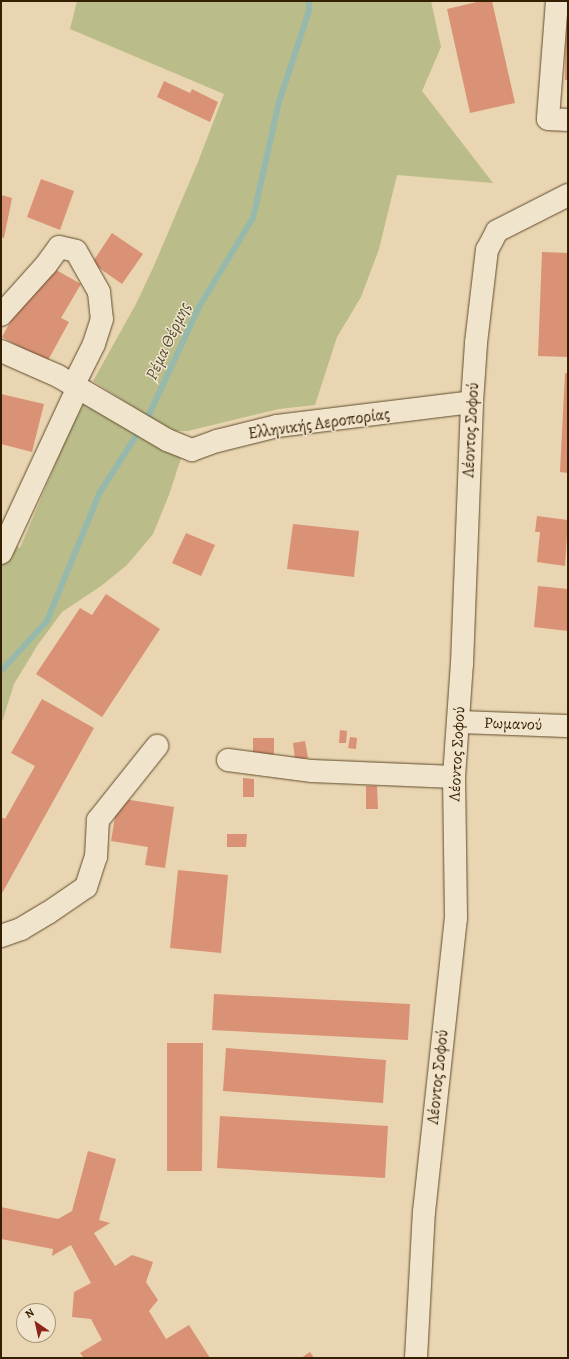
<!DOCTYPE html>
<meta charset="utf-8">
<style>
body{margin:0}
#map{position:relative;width:569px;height:1359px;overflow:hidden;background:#e9d5b1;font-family:Alegreya,serif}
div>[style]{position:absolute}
.green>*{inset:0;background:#babc89}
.stream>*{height:6px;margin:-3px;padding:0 3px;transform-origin:3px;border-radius:3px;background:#97b9ac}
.building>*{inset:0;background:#da9276}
.roads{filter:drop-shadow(0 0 1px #614c2c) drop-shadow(0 0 1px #614c2c)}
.minor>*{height:22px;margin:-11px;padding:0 11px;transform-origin:11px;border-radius:11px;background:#f1e4cc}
span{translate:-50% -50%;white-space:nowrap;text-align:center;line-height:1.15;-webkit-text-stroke:3px #f1e4cc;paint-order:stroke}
.street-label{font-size:16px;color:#341f00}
.water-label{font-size:17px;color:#524d34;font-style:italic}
.frame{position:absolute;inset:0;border:2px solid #341f00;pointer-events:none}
.north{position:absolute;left:16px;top:1303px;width:40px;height:40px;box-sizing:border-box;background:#f1e4cc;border:1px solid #a5957a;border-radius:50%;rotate:326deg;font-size:11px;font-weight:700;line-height:16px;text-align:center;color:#341f00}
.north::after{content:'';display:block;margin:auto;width:14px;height:18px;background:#8f2418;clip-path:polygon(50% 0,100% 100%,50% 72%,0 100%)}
</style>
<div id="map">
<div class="green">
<i style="clip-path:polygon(77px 1px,431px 1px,441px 47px,422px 91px,493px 183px,397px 175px,379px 249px,361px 297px,337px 337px,315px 405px,279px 409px,188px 431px,171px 431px,93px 381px,136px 304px,153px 268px,198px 162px,224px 94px,70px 29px)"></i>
<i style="clip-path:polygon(85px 401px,182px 455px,169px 495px,153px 534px,127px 565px,101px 586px,62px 612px,37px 646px,14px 684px,1px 725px,1px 541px,20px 548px,66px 439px)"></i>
</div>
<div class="stream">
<i style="left:1px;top:671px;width:68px;rotate:-47.4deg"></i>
<i style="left:47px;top:621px;width:139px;rotate:-67.7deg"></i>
<i style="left:100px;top:492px;width:87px;rotate:-57.2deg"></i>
<i style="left:147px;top:419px;width:123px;rotate:-65.1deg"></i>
<i style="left:199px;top:307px;width:104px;rotate:-58.8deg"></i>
<i style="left:253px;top:218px;width:119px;rotate:-77.4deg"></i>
<i style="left:279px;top:102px;width:96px;rotate:-71.8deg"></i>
<i style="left:309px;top:11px;width:10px;rotate:-90deg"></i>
</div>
<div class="building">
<i style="clip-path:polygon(481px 1px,492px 1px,515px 103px,470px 113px,447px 9px)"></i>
<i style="clip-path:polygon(566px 1px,568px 1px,568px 80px,565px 80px)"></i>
<i style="clip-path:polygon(164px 81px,190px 93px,192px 89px,218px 102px,210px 122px,157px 97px)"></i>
<i style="clip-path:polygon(41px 179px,74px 191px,60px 230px,27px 217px)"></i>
<i style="clip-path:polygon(1px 195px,12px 198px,4px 238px,1px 237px)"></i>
<i style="clip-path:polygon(112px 233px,143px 254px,122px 284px,92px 263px)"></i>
<i style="clip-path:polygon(542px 252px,568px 253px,568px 357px,538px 356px)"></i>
<i style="clip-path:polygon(49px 266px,81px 284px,61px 318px,69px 322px,47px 362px,2px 337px,24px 297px,30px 300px)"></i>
<i style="clip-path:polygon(565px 373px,568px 374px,568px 473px,560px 472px)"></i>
<i style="clip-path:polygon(1px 394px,44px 404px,32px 452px,1px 444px)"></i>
<i style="clip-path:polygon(537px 516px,568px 520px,565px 566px,537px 562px,540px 532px,535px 532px)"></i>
<i style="clip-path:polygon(293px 524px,359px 531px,354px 577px,287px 569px)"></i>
<i style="clip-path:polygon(186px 533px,215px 545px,201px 576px,172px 563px)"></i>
<i style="clip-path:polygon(538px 586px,568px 589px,568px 631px,534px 627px)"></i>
<i style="clip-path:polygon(106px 594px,160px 629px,102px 717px,36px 674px,80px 608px,92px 615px)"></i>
<i style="clip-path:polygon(42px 699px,94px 728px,1px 895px,1px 817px,5px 819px,35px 766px,11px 753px)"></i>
<i style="clip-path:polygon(340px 730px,347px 731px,346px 743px,339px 743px)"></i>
<i style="clip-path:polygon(350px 737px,357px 738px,356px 749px,348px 748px)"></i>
<i style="clip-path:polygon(253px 738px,274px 738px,274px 755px,253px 756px)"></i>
<i style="clip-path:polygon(305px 741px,308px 758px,295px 760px,293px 743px)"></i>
<i style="clip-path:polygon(243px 778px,254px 779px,254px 797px,243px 797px)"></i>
<i style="clip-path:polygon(366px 786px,377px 786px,378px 809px,366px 809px)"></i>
<i style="clip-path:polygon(118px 798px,174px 807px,165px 868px,145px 865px,148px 847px,111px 841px)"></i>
<i style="clip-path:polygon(227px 834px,247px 834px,246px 847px,227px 847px)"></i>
<i style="clip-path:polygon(178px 870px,228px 875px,221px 953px,170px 948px)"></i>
<i style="clip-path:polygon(214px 994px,410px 1004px,408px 1040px,212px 1030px)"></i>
<i style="clip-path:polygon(167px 1043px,203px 1043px,202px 1171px,167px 1171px)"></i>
<i style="clip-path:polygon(226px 1048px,386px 1060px,383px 1103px,223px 1091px)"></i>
<i style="clip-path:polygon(220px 1116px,388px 1126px,385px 1178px,217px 1168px)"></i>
<i style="clip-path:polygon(88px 1151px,116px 1159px,99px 1220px,110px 1223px,94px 1233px,115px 1266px,132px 1255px,153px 1262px,146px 1282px,158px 1300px,149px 1311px,166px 1339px,189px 1325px,210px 1358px,84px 1358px,80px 1353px,102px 1340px,91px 1319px,72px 1317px,74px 1292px,91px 1283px,71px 1245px,52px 1256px,53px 1249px,1px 1239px,1px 1207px,58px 1219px,72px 1211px)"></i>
<i style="clip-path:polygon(310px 1352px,314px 1358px,301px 1358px)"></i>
</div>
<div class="roads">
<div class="minor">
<i style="left:557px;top:1px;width:118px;rotate:94.4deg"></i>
<i style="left:548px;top:119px;width:20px;rotate:3deg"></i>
<i style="left:1px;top:315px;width:67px;rotate:-48deg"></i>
<i style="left:46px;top:265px;width:22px;rotate:-54deg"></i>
<i style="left:59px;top:247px;width:17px;rotate:13deg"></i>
<i style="left:76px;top:251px;width:47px;rotate:60.7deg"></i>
<i style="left:99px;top:292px;width:27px;rotate:84deg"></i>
<i style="left:102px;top:319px;width:26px;rotate:108deg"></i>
<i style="left:94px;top:344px;width:45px;rotate:116.6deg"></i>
<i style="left:1px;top:351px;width:62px;rotate:23.7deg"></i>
<i style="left:58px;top:376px;width:126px;rotate:30.4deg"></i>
<i style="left:167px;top:440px;width:27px;rotate:22deg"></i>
<i style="left:192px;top:450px;width:27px;rotate:-20deg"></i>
<i style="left:217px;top:441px;width:62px;rotate:-14deg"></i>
<i style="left:277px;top:426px;width:196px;rotate:-7deg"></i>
<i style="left:1px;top:553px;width:183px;rotate:-65.1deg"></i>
<i style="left:458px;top:722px;width:110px;rotate:2.1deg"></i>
<i style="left:228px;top:760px;width:85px;rotate:7.5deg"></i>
<i style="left:312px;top:771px;width:142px;rotate:2.4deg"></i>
<i style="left:1px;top:936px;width:21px;rotate:-19deg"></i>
<i style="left:21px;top:929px;width:31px;rotate:-31deg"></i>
<i style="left:48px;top:913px;width:46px;rotate:-34.4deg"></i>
<i style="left:86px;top:887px;width:32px;rotate:-72deg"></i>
<i style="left:96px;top:857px;width:37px;rotate:-87deg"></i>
<i style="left:98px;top:820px;width:95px;rotate:-51.4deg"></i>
<i style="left:416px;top:1358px;width:146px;rotate:-86.9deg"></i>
<i style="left:424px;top:1212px;width:296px;rotate:-83.8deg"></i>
<i style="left:456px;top:918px;width:141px;rotate:-90.8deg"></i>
<i style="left:454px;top:777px;width:113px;rotate:-86deg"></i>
<i style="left:462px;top:664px;width:262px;rotate:-87.8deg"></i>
<i style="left:472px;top:402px;width:59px;rotate:-86.1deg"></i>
<i style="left:476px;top:343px;width:94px;rotate:-83.3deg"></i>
<i style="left:487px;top:250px;width:21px;rotate:-62deg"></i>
<i style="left:497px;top:231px;width:80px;rotate:-26.9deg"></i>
</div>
</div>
<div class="street-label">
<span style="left:319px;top:424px;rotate:-8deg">Ελληνικής Αεροπορίας</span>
<span style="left:471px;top:430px;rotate:-87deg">Λέοντος Σοφού</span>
<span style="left:513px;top:724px;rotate:2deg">Ρωμανού</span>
<span style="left:457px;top:754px;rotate:-87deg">Λέοντος Σοφού</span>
<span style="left:438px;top:1077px;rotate:-84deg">Λέοντος Σοφού</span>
</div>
<div class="water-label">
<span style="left:168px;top:341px;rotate:-65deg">Ρέμα Θέρμης</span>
</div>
<div class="frame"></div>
<div class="north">N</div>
</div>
